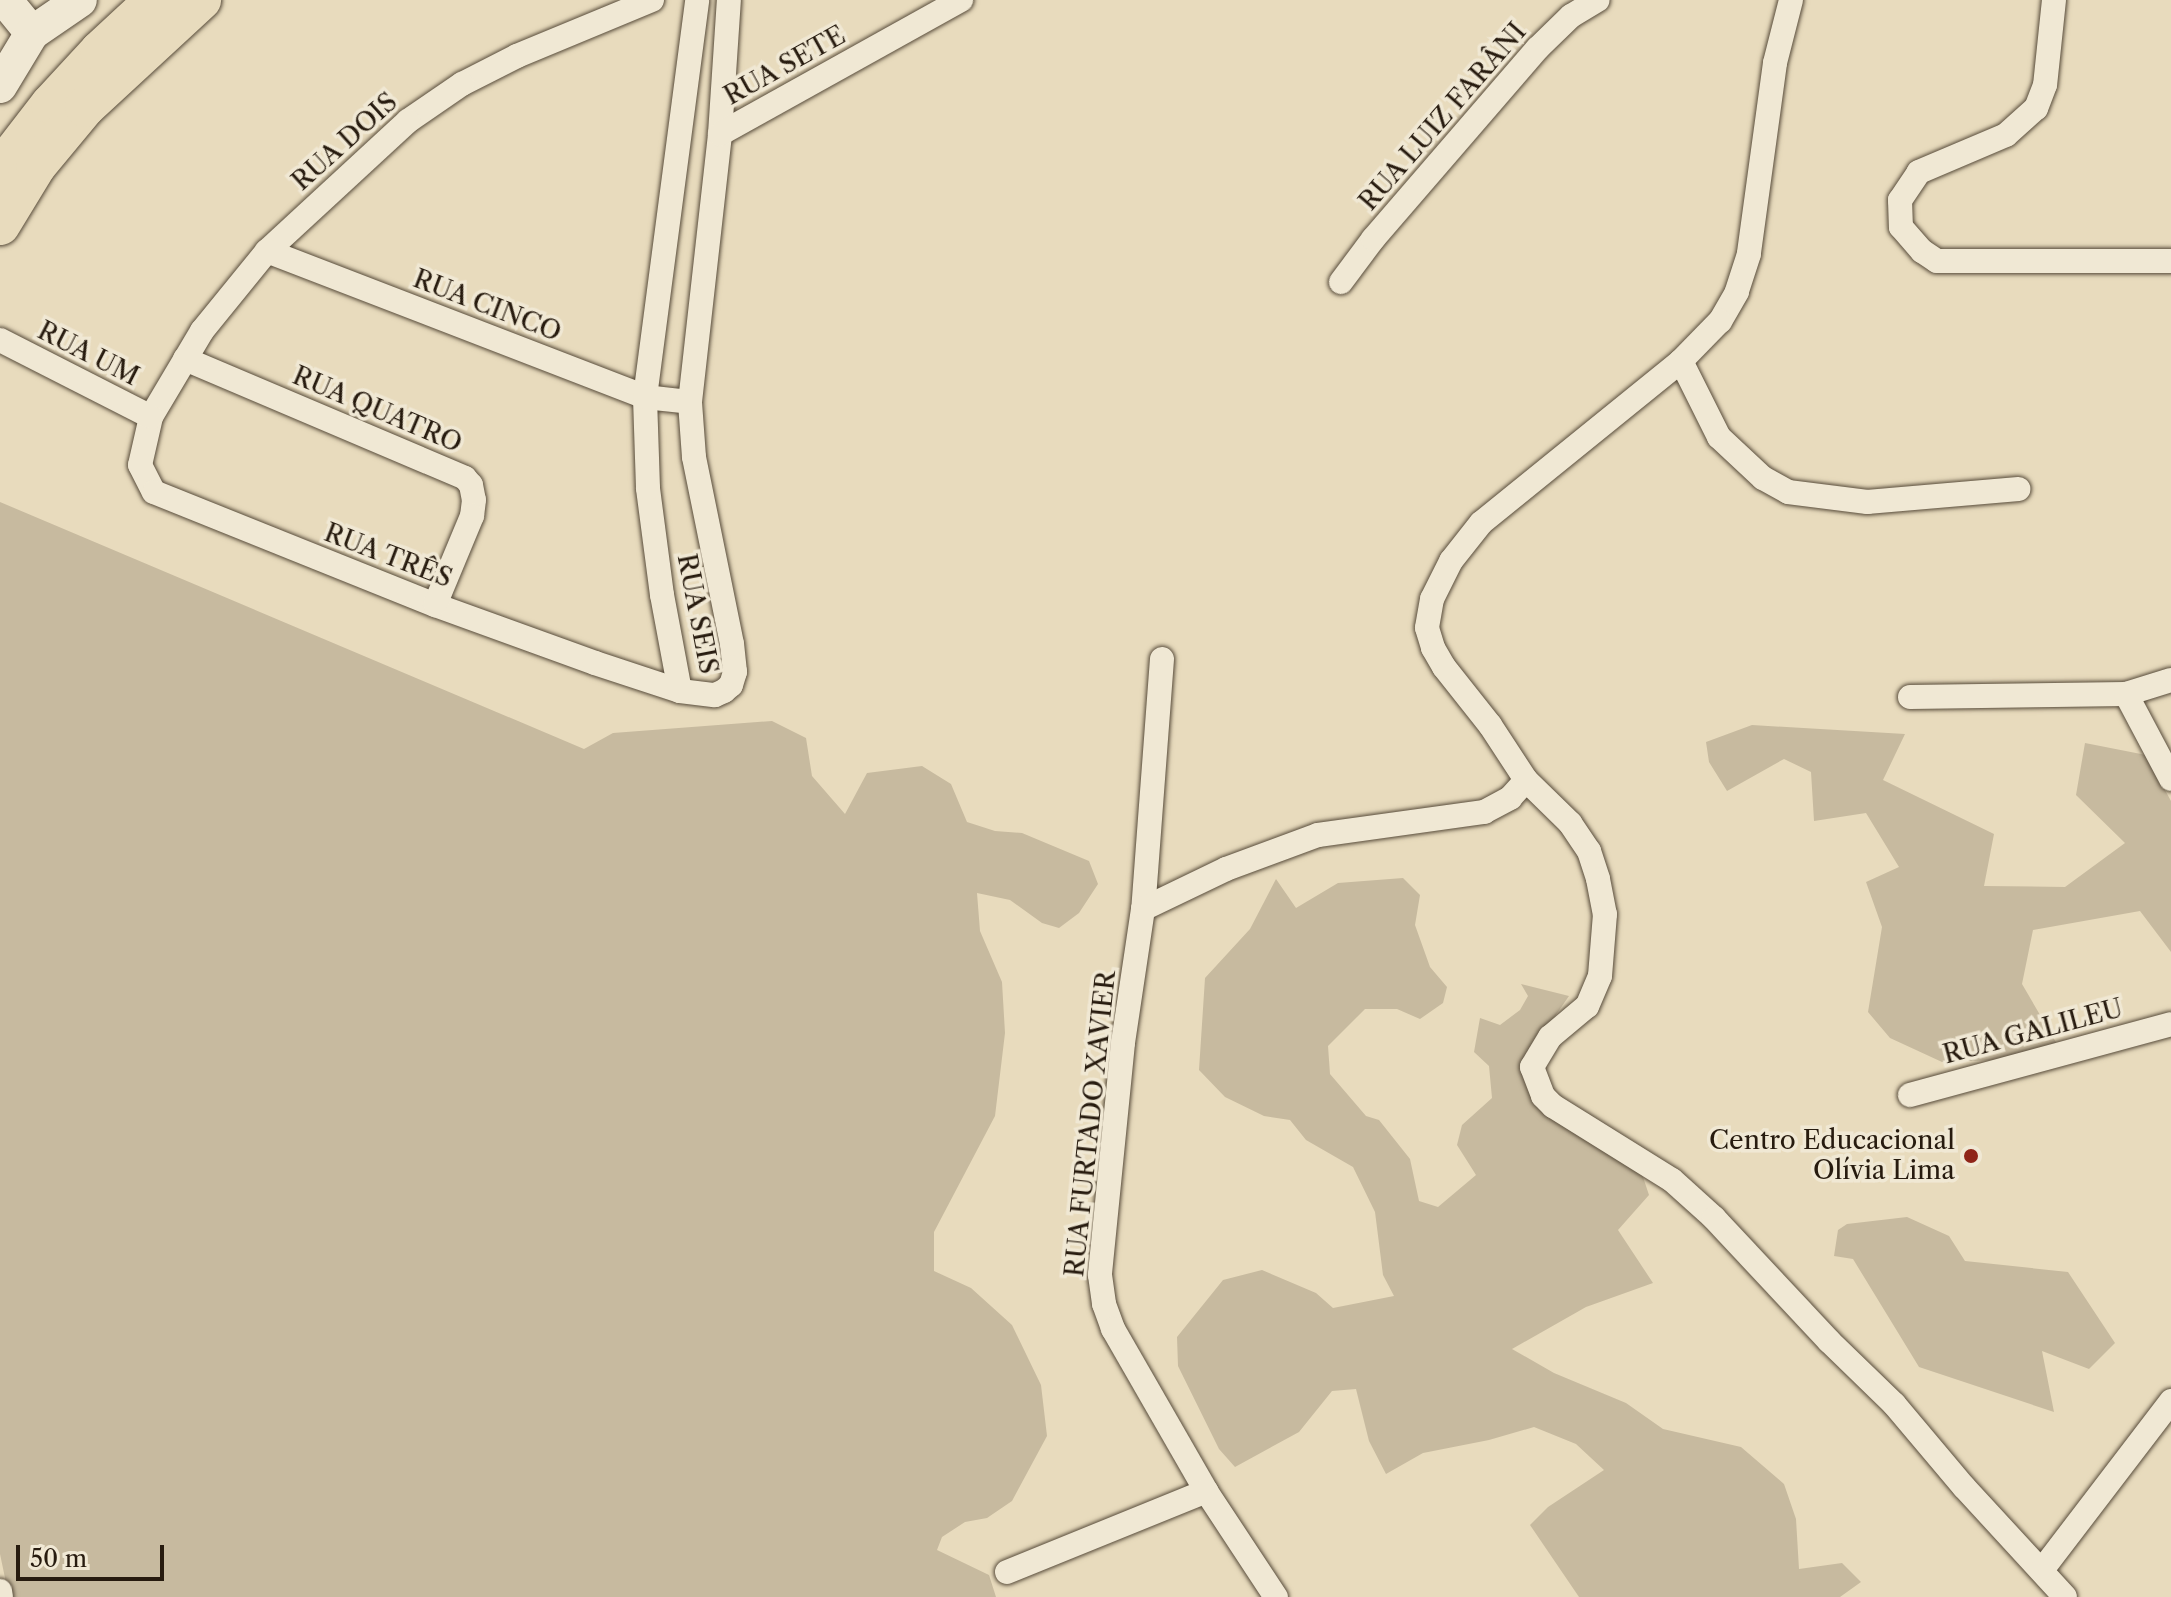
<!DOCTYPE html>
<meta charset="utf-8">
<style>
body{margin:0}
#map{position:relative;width:2171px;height:1597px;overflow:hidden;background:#e8dbbd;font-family:"Libre Caslon Text",serif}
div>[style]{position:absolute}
.green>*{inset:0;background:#c7ba9f}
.roads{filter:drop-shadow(0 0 2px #574b3a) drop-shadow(0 0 2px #574b3a)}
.minor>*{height:24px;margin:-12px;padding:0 12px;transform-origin:12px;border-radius:12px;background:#f0e8d4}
.secondary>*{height:34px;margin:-17px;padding:0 17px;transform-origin:17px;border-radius:17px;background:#f0e8d4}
.trunk>*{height:40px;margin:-20px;padding:0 20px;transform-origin:20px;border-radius:20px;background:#e8dbbd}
.dots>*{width:22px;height:22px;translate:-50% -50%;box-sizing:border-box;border:4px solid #f0e8d4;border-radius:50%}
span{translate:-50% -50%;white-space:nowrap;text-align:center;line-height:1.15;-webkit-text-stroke:7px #f0e8d4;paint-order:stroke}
.street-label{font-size:26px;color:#271b0f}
.poi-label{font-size:26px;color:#271b0f}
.right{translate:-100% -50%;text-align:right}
.scale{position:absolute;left:16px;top:1545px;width:148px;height:36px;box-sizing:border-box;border:4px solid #271b0f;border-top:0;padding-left:10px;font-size:24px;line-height:28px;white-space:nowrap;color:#271b0f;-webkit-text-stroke:6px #f0e8d4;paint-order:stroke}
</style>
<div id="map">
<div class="green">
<i style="clip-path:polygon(0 502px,584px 749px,613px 733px,772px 721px,806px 738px,812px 776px,845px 814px,867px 773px,922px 766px,951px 784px,967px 822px,995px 831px,1022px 833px,1089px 861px,1098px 884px,1079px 913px,1059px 928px,1042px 923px,1010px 900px,977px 893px,980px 931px,1002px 982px,1005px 1033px,995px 1116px,934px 1232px,934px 1271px,971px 1288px,1012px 1325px,1041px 1385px,1047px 1436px,1012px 1501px,987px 1518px,965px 1522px,942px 1537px,937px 1550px,989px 1575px,996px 1597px,9px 1597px,0 1554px)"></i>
<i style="clip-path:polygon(1752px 725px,1905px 734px,1883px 780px,1994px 834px,1984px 886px,2065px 887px,2125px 843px,2076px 795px,2085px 743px,2146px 755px,2171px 801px,2171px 952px,2140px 911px,2033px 930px,2022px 984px,2057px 1044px,1999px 1060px,1942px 1062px,1890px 1038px,1868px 1012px,1882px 927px,1866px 882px,1899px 867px,1866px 813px,1814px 821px,1811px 772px,1784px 759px,1727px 791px,1709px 762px,1706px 742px)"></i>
<i style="clip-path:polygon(1403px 878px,1420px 895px,1415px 925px,1430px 967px,1447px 987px,1443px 1003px,1420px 1019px,1397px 1009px,1365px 1009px,1328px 1046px,1330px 1074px,1366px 1116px,1379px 1120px,1410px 1159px,1419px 1201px,1438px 1207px,1476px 1175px,1457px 1145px,1462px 1125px,1492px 1098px,1489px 1066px,1474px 1052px,1480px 1018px,1500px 1025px,1520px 1010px,1528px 996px,1521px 984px,1569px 996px,1544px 1032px,1543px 1092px,1620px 1143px,1643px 1177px,1649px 1195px,1618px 1230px,1653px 1283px,1586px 1307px,1512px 1349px,1554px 1373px,1626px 1403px,1663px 1429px,1741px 1447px,1784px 1484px,1796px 1519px,1799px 1569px,1842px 1563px,1861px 1582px,1840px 1597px,1579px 1597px,1530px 1525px,1548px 1507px,1604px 1470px,1576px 1444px,1534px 1427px,1489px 1440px,1423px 1453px,1386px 1474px,1369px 1441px,1356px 1389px,1332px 1391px,1299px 1432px,1235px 1467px,1219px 1449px,1178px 1366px,1177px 1337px,1223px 1280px,1262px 1270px,1316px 1293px,1333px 1308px,1394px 1296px,1383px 1275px,1375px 1212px,1353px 1167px,1306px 1140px,1290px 1120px,1264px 1116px,1225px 1097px,1199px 1070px,1205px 978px,1250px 929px,1276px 879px,1296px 908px,1338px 883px)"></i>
<i style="clip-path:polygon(1907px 1217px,1949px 1236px,1965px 1261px,2068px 1272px,2115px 1343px,2089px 1369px,2042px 1351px,2054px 1412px,1919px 1367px,1853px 1259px,1834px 1256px,1838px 1230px,1847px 1224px)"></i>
</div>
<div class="roads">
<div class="minor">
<i style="left:652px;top:0;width:146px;rotate:157.5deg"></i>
<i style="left:517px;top:56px;width:62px;rotate:153deg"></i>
<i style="left:462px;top:84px;width:65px;rotate:145.6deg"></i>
<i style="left:408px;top:121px;width:192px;rotate:137.3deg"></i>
<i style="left:267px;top:251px;width:103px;rotate:129.1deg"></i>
<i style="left:202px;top:331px;width:100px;rotate:120.7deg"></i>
<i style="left:151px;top:417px;width:49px;rotate:102.9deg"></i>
<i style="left:140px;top:465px;width:30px;rotate:63deg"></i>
<i style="left:154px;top:492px;width:303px;rotate:21.9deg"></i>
<i style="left:435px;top:605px;width:170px;rotate:19.9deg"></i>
<i style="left:595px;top:663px;width:89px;rotate:18.2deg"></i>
<i style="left:680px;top:691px;width:35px;rotate:7deg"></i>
<i style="left:715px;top:695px;width:10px;rotate:-24deg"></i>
<i style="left:724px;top:691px;width:9px;rotate:-41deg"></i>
<i style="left:731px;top:685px;width:14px;rotate:-73deg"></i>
<i style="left:735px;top:672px;width:28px;rotate:-96deg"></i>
<i style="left:732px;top:644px;width:191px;rotate:-101.5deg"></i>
<i style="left:694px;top:457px;width:55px;rotate:-94.2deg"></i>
<i style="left:690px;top:402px;width:270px;rotate:-83.6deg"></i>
<i style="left:720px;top:134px;width:134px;rotate:-86.2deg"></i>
<i style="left:1791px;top:0;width:65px;rotate:104.3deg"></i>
<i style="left:1775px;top:63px;width:193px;rotate:97.8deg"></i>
<i style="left:1749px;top:254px;width:40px;rotate:108deg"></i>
<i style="left:1737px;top:292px;width:34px;rotate:120deg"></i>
<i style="left:1720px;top:321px;width:56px;rotate:134.3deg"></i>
<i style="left:1681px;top:361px;width:257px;rotate:141deg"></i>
<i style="left:1481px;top:523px;width:48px;rotate:128.3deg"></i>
<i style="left:1451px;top:561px;width:42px;rotate:116.6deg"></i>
<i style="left:1432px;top:599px;width:29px;rotate:100deg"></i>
<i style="left:1427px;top:628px;width:21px;rotate:73deg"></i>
<i style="left:1433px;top:648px;width:22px;rotate:60deg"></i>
<i style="left:1444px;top:667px;width:74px;rotate:51.6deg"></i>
<i style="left:1490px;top:725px;width:66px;rotate:56.8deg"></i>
<i style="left:1526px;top:780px;width:62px;rotate:44.3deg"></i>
<i style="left:1570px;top:823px;width:34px;rotate:56deg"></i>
<i style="left:1589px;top:851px;width:29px;rotate:72deg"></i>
<i style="left:1598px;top:879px;width:36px;rotate:79deg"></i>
<i style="left:1605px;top:914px;width:62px;rotate:94.6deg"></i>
<i style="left:1600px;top:976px;width:33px;rotate:113deg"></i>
<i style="left:1587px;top:1006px;width:48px;rotate:140deg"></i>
<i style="left:1550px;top:1037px;width:35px;rotate:121deg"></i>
<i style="left:1532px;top:1067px;width:31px;rotate:69deg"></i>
<i style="left:1543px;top:1096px;width:14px;rotate:45deg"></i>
<i style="left:1553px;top:1106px;width:140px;rotate:31.9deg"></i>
<i style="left:1672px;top:1180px;width:57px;rotate:42.1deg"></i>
<i style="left:1714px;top:1218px;width:168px;rotate:46.9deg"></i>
<i style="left:1829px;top:1341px;width:91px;rotate:44.1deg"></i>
<i style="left:1894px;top:1404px;width:109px;rotate:49.9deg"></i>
<i style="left:1964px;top:1487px;width:149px;rotate:47.4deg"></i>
<i style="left:2054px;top:0;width:85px;rotate:96deg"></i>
<i style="left:2045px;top:85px;width:25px;rotate:111deg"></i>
<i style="left:2036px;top:108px;width:40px;rotate:138deg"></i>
<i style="left:2006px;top:135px;width:95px;rotate:157deg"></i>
<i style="left:1919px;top:172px;width:34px;rotate:124deg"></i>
<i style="left:1900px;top:200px;width:27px;rotate:88deg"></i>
<i style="left:1901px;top:227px;width:32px;rotate:49deg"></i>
<i style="left:1922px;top:251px;width:18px;rotate:34deg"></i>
<i style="left:1937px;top:261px;width:234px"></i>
<i style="left:720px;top:134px;width:276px;rotate:-29.1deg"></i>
<i style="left:267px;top:251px;width:405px;rotate:21.1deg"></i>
<i style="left:645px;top:397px;width:45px;rotate:6.3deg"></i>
<i style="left:1341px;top:282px;width:54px;rotate:-53.3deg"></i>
<i style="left:1373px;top:239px;width:252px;rotate:-49.2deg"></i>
<i style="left:1538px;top:48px;width:46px;rotate:-44.1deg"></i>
<i style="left:1571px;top:16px;width:31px;rotate:-31deg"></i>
<i style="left:0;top:340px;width:169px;rotate:27deg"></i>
<i style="left:185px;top:359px;width:304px;rotate:23deg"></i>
<i style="left:465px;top:478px;width:9px;rotate:49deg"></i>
<i style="left:471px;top:485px;width:15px;rotate:79deg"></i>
<i style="left:474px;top:500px;width:16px;rotate:97deg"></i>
<i style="left:472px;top:516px;width:96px;rotate:112.6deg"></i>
<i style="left:1681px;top:361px;width:85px;rotate:63.4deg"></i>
<i style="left:1719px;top:437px;width:60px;rotate:43deg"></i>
<i style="left:1763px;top:478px;width:29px;rotate:29deg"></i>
<i style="left:1788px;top:492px;width:80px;rotate:7.2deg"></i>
<i style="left:1867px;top:502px;width:152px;rotate:-4.9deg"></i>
<i style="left:1162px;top:659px;width:251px;rotate:94.3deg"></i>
<i style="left:1143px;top:909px;width:135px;rotate:98.5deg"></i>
<i style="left:1123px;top:1043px;width:233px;rotate:95.7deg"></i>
<i style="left:1100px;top:1275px;width:29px;rotate:82deg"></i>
<i style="left:1104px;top:1304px;width:27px;rotate:70deg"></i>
<i style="left:1113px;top:1329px;width:187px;rotate:60.1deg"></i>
<i style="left:1206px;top:1491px;width:127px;rotate:56.6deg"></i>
<i style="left:680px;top:691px;width:98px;rotate:-100.6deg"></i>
<i style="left:662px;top:595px;width:108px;rotate:-97.5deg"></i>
<i style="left:648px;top:488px;width:91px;rotate:-91.9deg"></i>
<i style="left:645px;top:397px;width:400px;rotate:-82.5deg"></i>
<i style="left:2126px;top:694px;width:96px;rotate:62.1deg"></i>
<i style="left:1910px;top:697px;width:216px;rotate:-0.8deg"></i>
<i style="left:2126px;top:694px;width:47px;rotate:-17.3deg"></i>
<i style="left:1143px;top:909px;width:92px;rotate:-25.7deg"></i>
<i style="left:1226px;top:869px;width:98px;rotate:-20.3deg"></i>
<i style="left:1318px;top:835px;width:168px;rotate:-7.9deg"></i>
<i style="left:1484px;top:812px;width:30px;rotate:-28deg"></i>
<i style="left:1510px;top:798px;width:24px;rotate:-48deg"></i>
<i style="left:1910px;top:1095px;width:270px;rotate:-15.2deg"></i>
<i style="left:2042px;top:1570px;width:213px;rotate:-52.6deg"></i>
<i style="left:1007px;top:1572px;width:215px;rotate:-22.1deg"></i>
<i style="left:0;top:1591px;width:6px;rotate:81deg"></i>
</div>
<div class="secondary">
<i style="left:5px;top:0;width:43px;rotate:50.7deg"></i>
<i style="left:0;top:86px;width:62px;rotate:-58.9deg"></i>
<i style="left:32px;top:33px;width:58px;rotate:-34.5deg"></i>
</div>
<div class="trunk">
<i style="left:0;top:170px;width:83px;rotate:-52.3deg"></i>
<i style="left:51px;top:104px;width:72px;rotate:-47.2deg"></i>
<i style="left:100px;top:51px;width:75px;rotate:-42.8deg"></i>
<i style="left:0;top:225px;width:69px;rotate:-58.6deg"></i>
<i style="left:36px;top:166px;width:77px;rotate:-50.3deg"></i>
<i style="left:85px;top:107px;width:158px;rotate:-42.7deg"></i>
</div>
</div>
<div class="dots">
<i style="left:1971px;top:1156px;background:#8f2418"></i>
</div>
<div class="street-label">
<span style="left:785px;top:66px;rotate:-29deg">RUA SETE</span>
<span style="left:1443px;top:117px;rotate:-49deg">RUA LUIZ FARÂNI</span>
<span style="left:345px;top:142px;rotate:-42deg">RUA DOIS</span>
<span style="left:487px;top:306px;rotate:21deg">RUA CINCO</span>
<span style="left:88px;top:354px;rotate:27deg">RUA UM</span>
<span style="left:377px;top:410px;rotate:23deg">RUA QUATRO</span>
<span style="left:388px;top:556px;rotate:21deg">RUA TRÊS</span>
<span style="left:697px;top:614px;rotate:79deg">RUA SEIS</span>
<span style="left:2033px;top:1032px;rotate:-15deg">RUA GALILEU</span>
<span style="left:1091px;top:1124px;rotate:-84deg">RUA FURTADO XAVIER</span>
</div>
<div class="poi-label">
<span class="right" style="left:1955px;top:1156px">Centro Educacional<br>Olívia Lima</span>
</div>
<div class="scale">50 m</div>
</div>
